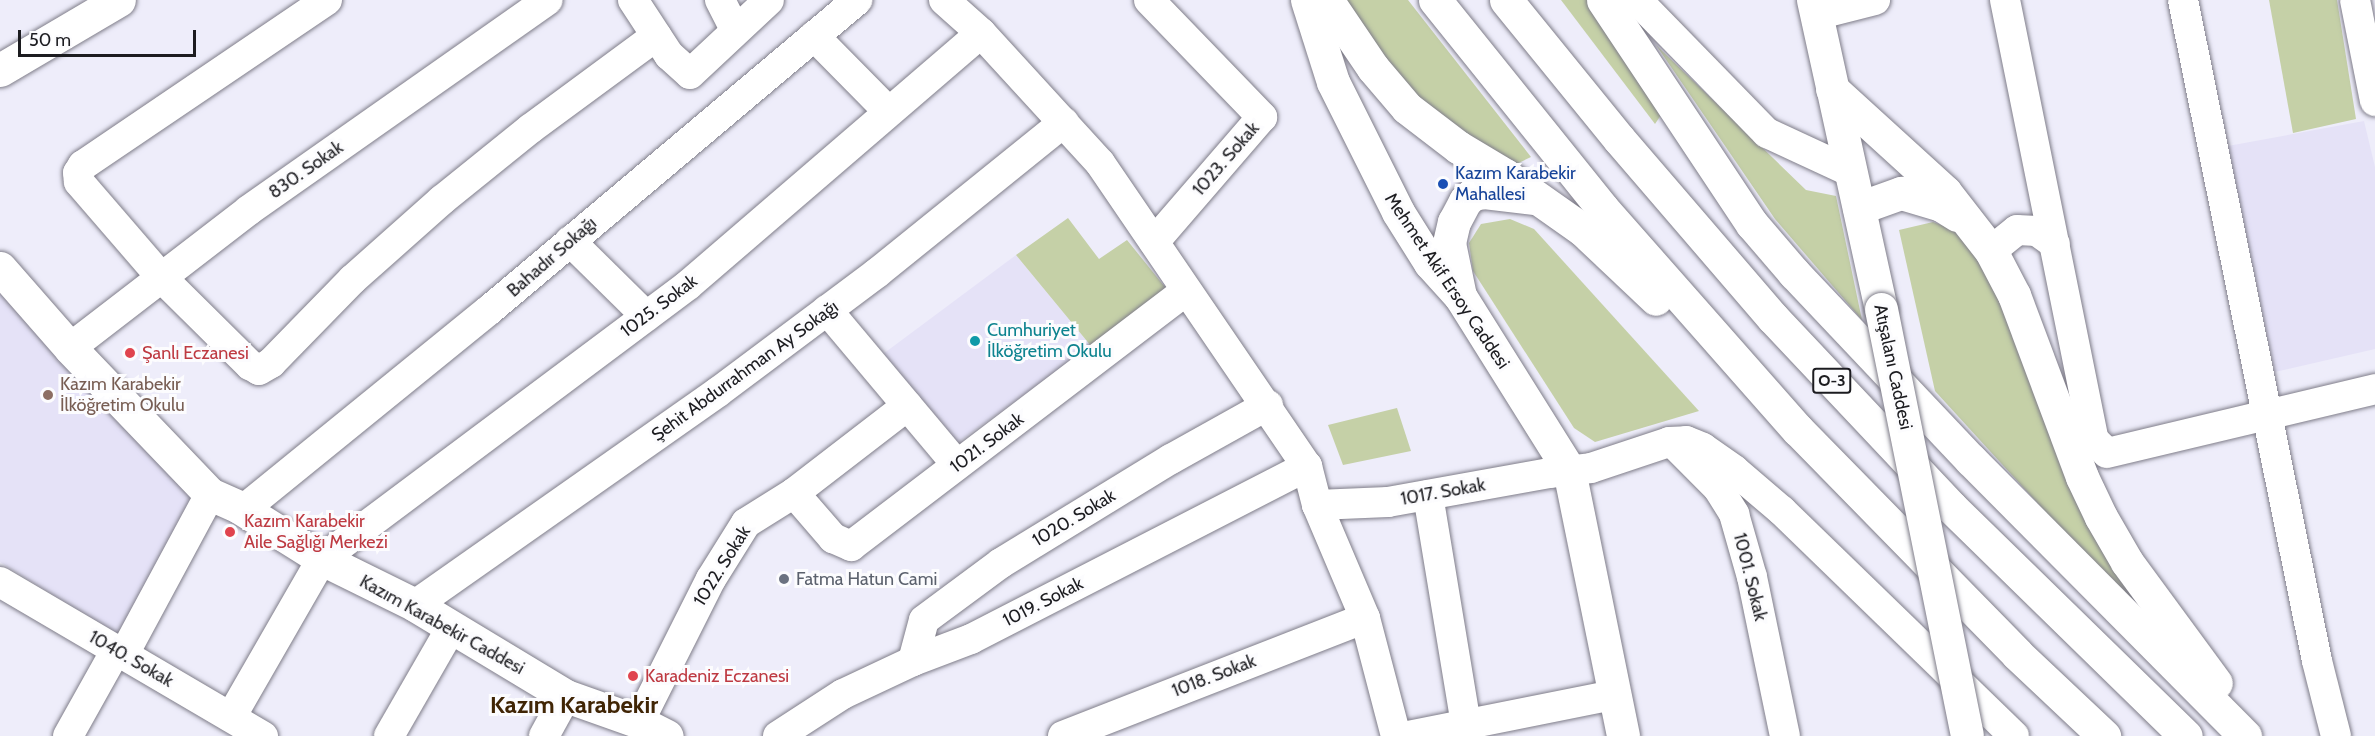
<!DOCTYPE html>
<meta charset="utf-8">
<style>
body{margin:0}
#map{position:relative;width:2375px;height:736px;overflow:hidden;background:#eeedfa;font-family:Cabin,sans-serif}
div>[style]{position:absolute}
.built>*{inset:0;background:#e5e2f7}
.green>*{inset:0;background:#c5d0a7}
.roads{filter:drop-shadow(0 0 2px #7f7d89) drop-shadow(0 0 2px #7f7d89)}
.minor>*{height:30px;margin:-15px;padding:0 15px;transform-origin:15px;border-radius:15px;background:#fff}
.major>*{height:33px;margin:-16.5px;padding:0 16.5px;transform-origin:16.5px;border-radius:16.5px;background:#fff}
.highway>*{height:33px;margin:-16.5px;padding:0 16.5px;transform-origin:16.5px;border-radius:16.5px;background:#fff}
.bridges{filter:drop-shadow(0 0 2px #7f7d89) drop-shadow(0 0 2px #7f7d89)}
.major-bridge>*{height:33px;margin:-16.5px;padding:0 16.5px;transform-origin:16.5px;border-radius:16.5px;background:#fff}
.dots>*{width:16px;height:16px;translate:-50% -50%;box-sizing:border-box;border:3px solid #fcfcfe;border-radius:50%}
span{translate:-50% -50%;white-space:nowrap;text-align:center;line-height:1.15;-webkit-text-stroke:6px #fcfcfe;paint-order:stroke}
.shield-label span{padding:2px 4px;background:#fcfcfe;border:2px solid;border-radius:4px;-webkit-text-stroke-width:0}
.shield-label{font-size:16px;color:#1c1c20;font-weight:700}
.street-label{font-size:18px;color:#1c1c20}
.transit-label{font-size:18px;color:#164399}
.left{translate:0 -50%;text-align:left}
.culture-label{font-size:18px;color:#0d838f}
.health-label{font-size:18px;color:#be3a42}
.education-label{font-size:18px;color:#785e54}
.worship-label{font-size:18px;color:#5b616d}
.district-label{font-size:24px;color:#402505;font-weight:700}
.scale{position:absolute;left:18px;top:30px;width:178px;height:27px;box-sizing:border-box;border:3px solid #1c1c20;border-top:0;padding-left:8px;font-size:18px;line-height:21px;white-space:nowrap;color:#1c1c20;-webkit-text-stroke:4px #fcfcfe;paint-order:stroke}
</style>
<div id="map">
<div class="built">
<i style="clip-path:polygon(2364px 121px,2375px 167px,2375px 349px,2275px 372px,2228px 146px)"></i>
<i style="clip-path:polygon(1016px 255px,1091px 346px,954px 445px,879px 357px)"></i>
<i style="clip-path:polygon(0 294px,191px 497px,118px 635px,0 562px)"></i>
</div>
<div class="green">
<i style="clip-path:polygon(1344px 0,1408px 0,1531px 157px,1510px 167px,1407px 93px)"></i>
<i style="clip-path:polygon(1561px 0,1593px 0,1665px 109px,1655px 124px)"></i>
<i style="clip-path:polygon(2269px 0,2337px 0,2356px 119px,2293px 133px)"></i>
<i style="clip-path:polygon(1656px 45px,1806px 190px,1836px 196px,1862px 320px,1775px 219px)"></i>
<i style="clip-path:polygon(1068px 218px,1099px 259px,1127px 240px,1169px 292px,1091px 346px,1016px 255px)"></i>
<i style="clip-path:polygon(1510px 219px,1534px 229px,1699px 411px,1595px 442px,1574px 428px,1473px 271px,1469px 243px,1481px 224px)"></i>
<i style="clip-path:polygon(1933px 222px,1955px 230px,1979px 247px,2159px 636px,1935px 391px,1899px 230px)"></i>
<i style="clip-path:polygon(1397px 408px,1411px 451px,1343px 465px,1328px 425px)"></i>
</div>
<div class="roads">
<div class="minor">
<i style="left:327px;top:0;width:295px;rotate:145.9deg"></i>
<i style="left:83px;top:165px;width:9px;rotate:122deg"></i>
<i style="left:78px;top:173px;width:9px;rotate:84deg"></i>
<i style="left:79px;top:182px;width:127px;rotate:49.2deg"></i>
<i style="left:162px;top:278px;width:124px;rotate:44.7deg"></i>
<i style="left:250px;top:365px;width:10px;rotate:29deg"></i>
<i style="left:259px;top:370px;width:14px;rotate:-30deg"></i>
<i style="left:271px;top:363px;width:117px;rotate:-45.7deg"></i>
<i style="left:353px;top:279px;width:119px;rotate:-41.6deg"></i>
<i style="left:442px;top:200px;width:113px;rotate:-38.9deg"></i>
<i style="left:530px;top:129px;width:157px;rotate:-36.4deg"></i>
<i style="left:633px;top:0;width:66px;rotate:56.8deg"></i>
<i style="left:669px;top:55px;width:28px;rotate:42deg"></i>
<i style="left:690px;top:74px;width:108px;rotate:-43.1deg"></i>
<i style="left:720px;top:0;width:34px;rotate:63deg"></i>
<i style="left:944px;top:0;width:50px;rotate:41.7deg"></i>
<i style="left:981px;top:33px;width:176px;rotate:47.5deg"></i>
<i style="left:1100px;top:163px;width:367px;rotate:55.7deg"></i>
<i style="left:1307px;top:466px;width:40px;rotate:75.6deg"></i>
<i style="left:1317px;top:505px;width:123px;rotate:67deg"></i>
<i style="left:1365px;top:618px;width:122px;rotate:75.3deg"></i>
<i style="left:1149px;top:0;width:163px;rotate:46deg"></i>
<i style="left:1262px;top:117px;width:165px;rotate:130.8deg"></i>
<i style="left:1637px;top:0;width:186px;rotate:45.7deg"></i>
<i style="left:1767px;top:133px;width:93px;rotate:24.9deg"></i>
<i style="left:2005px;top:0;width:449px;rotate:78.6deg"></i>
<i style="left:2094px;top:440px;width:18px;rotate:45deg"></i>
<i style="left:2107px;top:453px;width:276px;rotate:-13.4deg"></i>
<i style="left:2183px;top:0;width:674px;rotate:78.54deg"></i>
<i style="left:2317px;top:661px;width:77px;rotate:75.8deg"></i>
<i style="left:2355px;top:0;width:103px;rotate:78.8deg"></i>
<i style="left:1816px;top:15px;width:61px;rotate:-14.3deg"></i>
<i style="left:814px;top:36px;width:105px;rotate:45.4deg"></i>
<i style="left:570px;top:241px;width:107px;rotate:44.6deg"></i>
<i style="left:1991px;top:251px;width:33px;rotate:-39deg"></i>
<i style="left:2017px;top:230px;width:20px;rotate:3deg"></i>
<i style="left:2037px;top:231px;width:22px;rotate:36deg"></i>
<i style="left:827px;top:310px;width:202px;rotate:50deg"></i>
<i style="left:70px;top:348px;width:226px;rotate:-37.6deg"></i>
<i style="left:249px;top:210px;width:365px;rotate:-35.1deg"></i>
<i style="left:1678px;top:448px;width:57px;rotate:45deg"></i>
<i style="left:1718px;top:488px;width:31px;rotate:58deg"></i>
<i style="left:1734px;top:514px;width:66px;rotate:74.1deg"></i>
<i style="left:1752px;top:577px;width:162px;rotate:78.3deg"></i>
<i style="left:794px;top:493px;width:60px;rotate:49.1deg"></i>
<i style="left:833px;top:538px;width:20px;rotate:24deg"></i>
<i style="left:851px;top:546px;width:421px;rotate:-37.3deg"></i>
<i style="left:1428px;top:495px;width:232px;rotate:80.6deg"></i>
<i style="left:1317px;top:505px;width:71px;rotate:-2.4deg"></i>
<i style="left:1388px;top:502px;width:164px;rotate:-10.2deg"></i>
<i style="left:1549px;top:473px;width:42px;rotate:-6.8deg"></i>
<i style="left:1591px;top:468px;width:82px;rotate:-18.4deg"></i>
<i style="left:1669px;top:442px;width:17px;rotate:-3deg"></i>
<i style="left:1686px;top:441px;width:18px;rotate:22deg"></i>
<i style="left:1703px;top:448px;width:38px;rotate:35deg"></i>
<i style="left:1734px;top:470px;width:63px;rotate:40.5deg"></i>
<i style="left:1782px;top:511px;width:323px;rotate:44.1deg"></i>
<i style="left:243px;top:510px;width:316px;rotate:-39.1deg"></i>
<i style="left:488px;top:311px;width:483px;rotate:-40.1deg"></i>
<i style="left:0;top:582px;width:305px;rotate:30.4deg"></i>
<i style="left:415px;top:605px;width:370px;rotate:-35.1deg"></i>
<i style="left:718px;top:392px;width:199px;rotate:-36.8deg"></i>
<i style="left:877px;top:273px;width:240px;rotate:-38.9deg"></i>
<i style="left:124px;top:654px;width:182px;rotate:-61.7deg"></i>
<i style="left:913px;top:661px;width:42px;rotate:-75deg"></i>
<i style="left:924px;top:620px;width:96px;rotate:-36.5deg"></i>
<i style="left:1001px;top:563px;width:199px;rotate:-31.5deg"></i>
<i style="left:1171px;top:459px;width:111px;rotate:-29.1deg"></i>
<i style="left:231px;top:717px;width:182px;rotate:-60.1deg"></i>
<i style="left:322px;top:559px;width:457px;rotate:-36.8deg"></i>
<i style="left:688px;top:285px;width:386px;rotate:-40.7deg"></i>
<i style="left:639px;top:722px;width:160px;rotate:-63.3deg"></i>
<i style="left:711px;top:579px;width:66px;rotate:-58deg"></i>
<i style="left:746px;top:523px;width:57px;rotate:-32deg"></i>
<i style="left:794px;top:493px;width:143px;rotate:-37.6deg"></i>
<i style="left:68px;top:736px;width:98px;rotate:-60.8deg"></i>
<i style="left:389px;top:736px;width:125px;rotate:-60.1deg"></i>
<i style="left:544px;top:736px;width:46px;rotate:-61.2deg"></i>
<i style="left:778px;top:736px;width:77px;rotate:-32.9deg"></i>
<i style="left:843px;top:694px;width:77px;rotate:-25.2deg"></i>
<i style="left:913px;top:661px;width:62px;rotate:-20.8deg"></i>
<i style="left:971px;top:639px;width:378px;rotate:-27.2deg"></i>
<i style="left:1063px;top:736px;width:324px;rotate:-21.3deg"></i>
<i style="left:1408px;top:736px;width:209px;rotate:-11.3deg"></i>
</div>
<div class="major">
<i style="left:1307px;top:0;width:86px;rotate:72.4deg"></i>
<i style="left:1333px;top:82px;width:145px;rotate:63.4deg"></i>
<i style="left:1398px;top:212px;width:60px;rotate:57.9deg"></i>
<i style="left:1430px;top:263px;width:45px;rotate:47.7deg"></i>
<i style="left:1460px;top:296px;width:205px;rotate:57.9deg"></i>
<i style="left:1569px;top:470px;width:271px;rotate:78.5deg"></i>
<i style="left:1813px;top:0;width:316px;rotate:77.6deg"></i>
<i style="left:0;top:70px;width:138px;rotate:-30.5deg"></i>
<i style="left:0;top:268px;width:106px;rotate:48.8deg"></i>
<i style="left:70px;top:348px;width:202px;rotate:46.2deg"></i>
<i style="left:210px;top:494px;width:32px;rotate:24deg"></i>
<i style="left:239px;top:507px;width:98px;rotate:32.1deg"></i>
<i style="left:322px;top:559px;width:104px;rotate:26.3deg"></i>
<i style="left:415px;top:605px;width:176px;rotate:31.1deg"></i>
<i style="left:566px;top:696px;width:77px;rotate:19.6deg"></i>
<i style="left:639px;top:722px;width:31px;rotate:27deg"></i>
</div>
<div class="highway">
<i style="left:1327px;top:0;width:82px;rotate:55.9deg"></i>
<i style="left:1373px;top:68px;width:52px;rotate:49.6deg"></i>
<i style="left:1407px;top:108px;width:64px;rotate:37.4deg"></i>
<i style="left:1458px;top:147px;width:55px;rotate:30.8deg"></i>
<i style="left:1505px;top:175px;width:95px;rotate:35.2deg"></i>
<i style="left:1583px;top:230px;width:100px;rotate:43.4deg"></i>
<i style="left:1435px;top:0;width:267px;rotate:51.2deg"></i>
<i style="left:1602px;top:208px;width:296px;rotate:48.6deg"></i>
<i style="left:1798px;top:430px;width:313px;rotate:45.6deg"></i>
<i style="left:2017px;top:654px;width:120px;rotate:43.3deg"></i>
<i style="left:1506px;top:0;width:179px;rotate:50.9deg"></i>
<i style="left:1619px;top:139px;width:236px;rotate:49.3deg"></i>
<i style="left:1773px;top:318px;width:260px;rotate:46.7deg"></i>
<i style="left:1951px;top:507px;width:328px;rotate:44.3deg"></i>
<i style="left:1603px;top:0;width:269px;rotate:56.4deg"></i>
<i style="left:1752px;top:224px;width:65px;rotate:49.4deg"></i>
<i style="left:1794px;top:273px;width:257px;rotate:46.6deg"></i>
<i style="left:1971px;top:460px;width:389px;rotate:45.2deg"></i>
<i style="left:1832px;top:89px;width:153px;rotate:42.3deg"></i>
<i style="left:1945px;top:192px;width:75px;rotate:52.1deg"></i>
<i style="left:1991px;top:251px;width:50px;rotate:62.4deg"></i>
<i style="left:2014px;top:295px;width:194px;rotate:69.5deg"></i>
<i style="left:2082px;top:477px;width:44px;rotate:64.6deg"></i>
<i style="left:2101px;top:517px;width:52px;rotate:60deg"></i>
<i style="left:2127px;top:562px;width:150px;rotate:53.7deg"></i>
<i style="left:1859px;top:208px;width:45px;rotate:-19.7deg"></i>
<i style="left:1901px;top:193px;width:42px;rotate:16.7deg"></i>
<i style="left:1941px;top:205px;width:19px;rotate:32deg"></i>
<i style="left:1460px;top:296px;width:54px;rotate:-101.7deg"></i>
<i style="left:1449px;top:243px;width:22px;rotate:-77deg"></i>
<i style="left:1454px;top:222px;width:24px;rotate:-62deg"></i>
<i style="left:1465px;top:201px;width:11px;rotate:-41deg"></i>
<i style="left:1473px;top:194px;width:11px;rotate:-10deg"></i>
<i style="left:1484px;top:192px;width:49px;rotate:7deg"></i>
</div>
</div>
<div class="bridges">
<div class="major-bridge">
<i style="left:1881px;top:309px;width:434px;rotate:78.6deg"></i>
</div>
</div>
<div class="dots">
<i style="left:1443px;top:184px;background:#1a4fb4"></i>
<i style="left:975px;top:341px;background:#0f9aa8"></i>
<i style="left:130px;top:353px;background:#e0444e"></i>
<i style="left:48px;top:395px;background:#8d6e63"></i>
<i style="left:230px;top:532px;background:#e0444e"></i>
<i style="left:784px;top:579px;background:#6b7280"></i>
<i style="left:633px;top:676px;background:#e0444e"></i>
</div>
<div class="shield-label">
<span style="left:1832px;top:381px">O-3</span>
</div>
<div class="street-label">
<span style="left:1226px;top:159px;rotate:-49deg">1023. Sokak</span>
<span style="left:306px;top:170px;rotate:-35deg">830. Sokak</span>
<span style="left:552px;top:257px;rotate:-41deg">Bahadır Sokağı</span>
<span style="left:1447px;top:281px;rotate:56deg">Mehmet Akif Ersoy Caddesi</span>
<span style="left:659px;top:306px;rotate:-37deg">1025. Sokak</span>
<span style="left:1893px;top:367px;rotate:78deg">Atışalanı Caddesi</span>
<span style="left:745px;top:371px;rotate:-36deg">Şehit Abdurrahman Ay Sokağı</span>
<span style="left:987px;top:443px;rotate:-37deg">1021. Sokak</span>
<span style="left:1443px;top:492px;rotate:-10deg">1017. Sokak</span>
<span style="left:1074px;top:518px;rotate:-31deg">1020. Sokak</span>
<span style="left:722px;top:566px;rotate:-58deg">1022. Sokak</span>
<span style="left:1750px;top:577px;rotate:76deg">1001. Sokak</span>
<span style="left:1043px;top:602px;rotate:-27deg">1019. Sokak</span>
<span style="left:442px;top:625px;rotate:29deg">Kazım Karabekir Caddesi</span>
<span style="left:131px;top:659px;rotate:30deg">1040. Sokak</span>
<span style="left:1214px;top:676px;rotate:-21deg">1018. Sokak</span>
</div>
<div class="transit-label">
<span class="left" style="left:1455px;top:184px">Kazım Karabekir<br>Mahallesi</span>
</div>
<div class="culture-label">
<span class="left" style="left:987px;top:341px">Cumhuriyet<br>İlköğretim Okulu</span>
</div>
<div class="health-label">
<span class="left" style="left:142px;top:353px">Şanlı Eczanesi</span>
<span class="left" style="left:244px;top:532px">Kazım Karabekir<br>Aile Sağlığı Merkezi</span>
<span class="left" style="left:645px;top:676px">Karadeniz Eczanesi</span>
</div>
<div class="education-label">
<span class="left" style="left:60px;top:395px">Kazım Karabekir<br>İlköğretim Okulu</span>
</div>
<div class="worship-label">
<span class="left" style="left:796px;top:579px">Fatma Hatun Cami</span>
</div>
<div class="district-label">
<span style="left:574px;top:705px">Kazım Karabekir</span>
</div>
<div class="scale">50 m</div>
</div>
